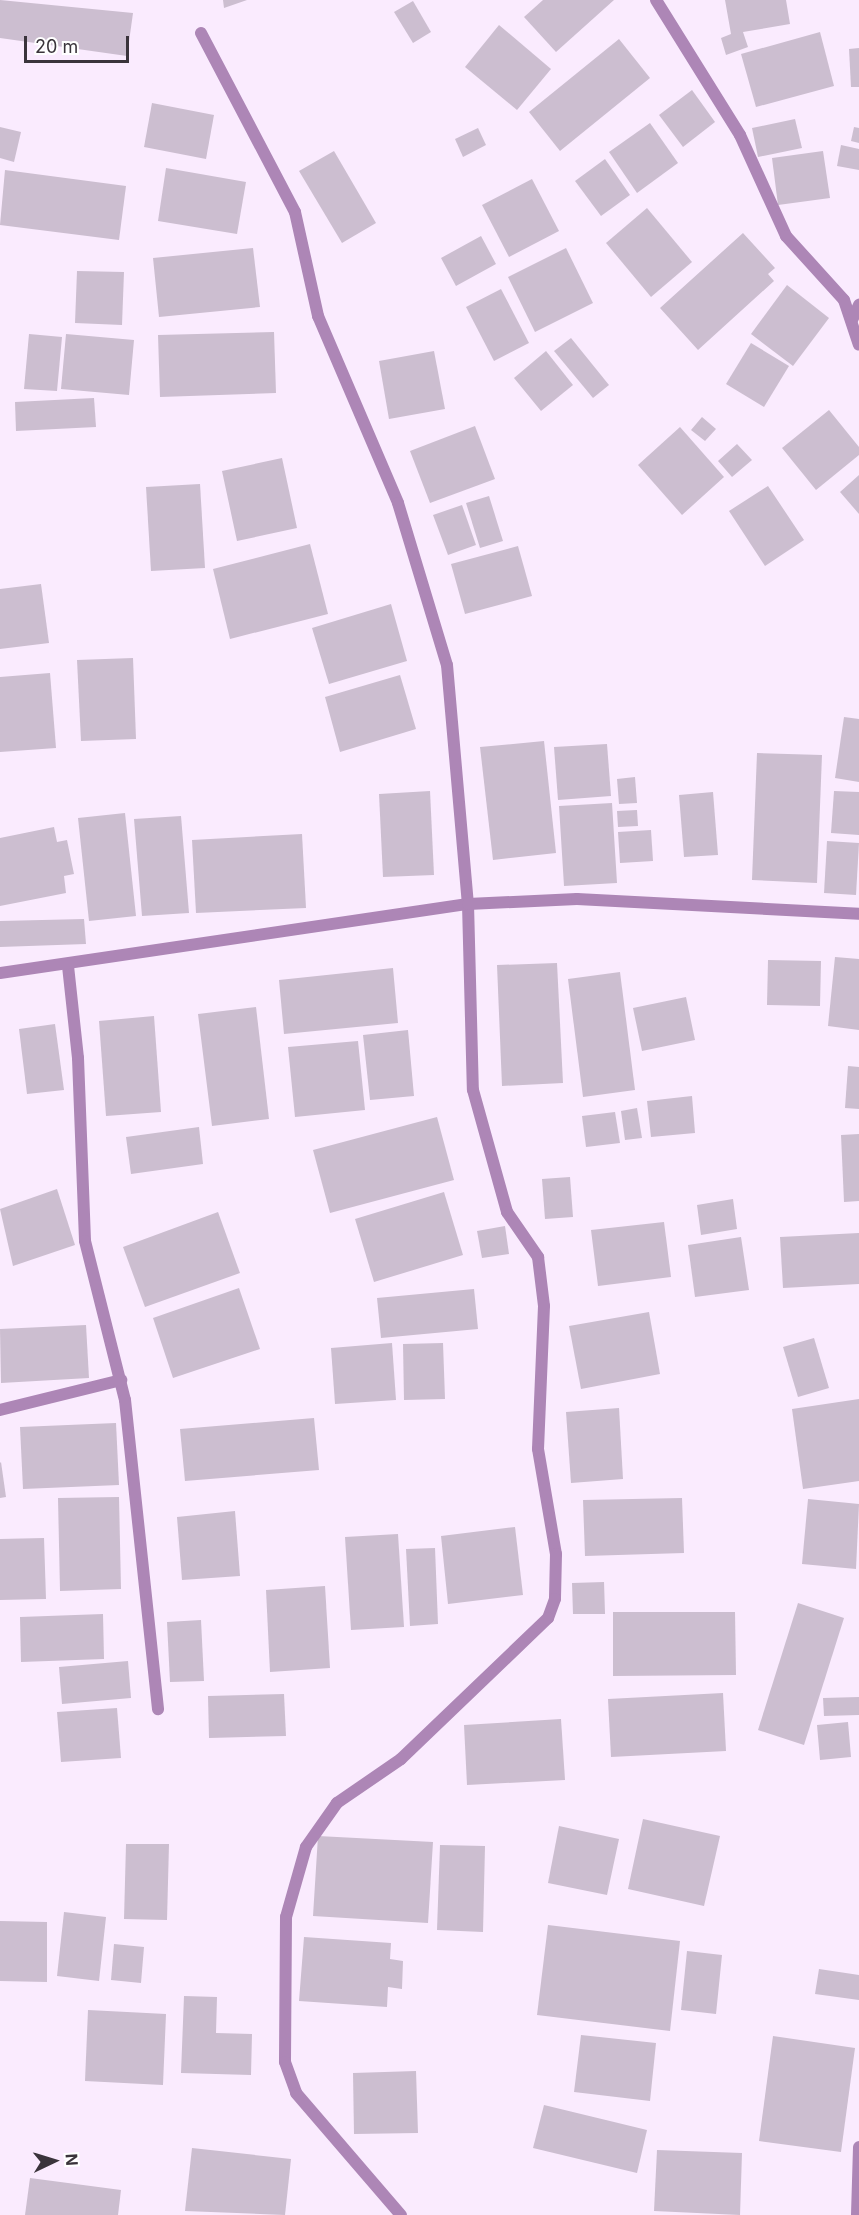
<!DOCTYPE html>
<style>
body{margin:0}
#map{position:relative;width:859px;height:2215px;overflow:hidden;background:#faebfe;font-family:Inter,sans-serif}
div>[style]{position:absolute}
.building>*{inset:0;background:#ccbed0}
.minor>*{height:12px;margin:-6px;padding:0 6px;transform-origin:6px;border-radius:6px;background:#ad86b6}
span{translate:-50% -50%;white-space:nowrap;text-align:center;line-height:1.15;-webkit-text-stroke:6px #fff;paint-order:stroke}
.north{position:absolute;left:24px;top:2131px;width:60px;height:60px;-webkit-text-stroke:4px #fff;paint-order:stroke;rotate:86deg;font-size:16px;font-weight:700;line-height:24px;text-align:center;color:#3a343b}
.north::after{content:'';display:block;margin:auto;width:21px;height:27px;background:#3a343b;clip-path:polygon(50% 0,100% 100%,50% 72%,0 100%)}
.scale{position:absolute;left:24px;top:36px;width:105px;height:27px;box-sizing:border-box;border:3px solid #3a343b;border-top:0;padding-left:8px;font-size:18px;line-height:21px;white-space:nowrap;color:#3a343b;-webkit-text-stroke:4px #fff;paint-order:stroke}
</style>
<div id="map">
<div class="building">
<i style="clip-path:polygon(0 0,133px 13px,127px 56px,0 38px)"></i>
<i style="clip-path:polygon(223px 0,247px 0,224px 8px)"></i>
<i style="clip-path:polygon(543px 0,614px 0,556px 52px,524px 17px)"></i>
<i style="clip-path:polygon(725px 0,786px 0,790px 24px,743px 32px,748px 47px,726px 55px,721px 38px,731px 34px)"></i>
<i style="clip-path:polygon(413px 1px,431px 32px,413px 43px,394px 12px)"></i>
<i style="clip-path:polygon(499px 25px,551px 69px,517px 110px,465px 67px)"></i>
<i style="clip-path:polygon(820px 32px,834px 86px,756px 107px,741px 54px)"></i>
<i style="clip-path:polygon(619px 39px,650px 78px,560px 151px,529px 112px)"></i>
<i style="clip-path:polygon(859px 48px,859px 87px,851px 87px,849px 49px)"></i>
<i style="clip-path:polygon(692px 90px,715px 122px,683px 147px,659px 115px)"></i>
<i style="clip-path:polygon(152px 103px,214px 115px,206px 159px,144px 147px)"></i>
<i style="clip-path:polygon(795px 119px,802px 148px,758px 157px,752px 128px)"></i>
<i style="clip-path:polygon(650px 123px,678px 163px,637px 193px,609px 152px)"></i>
<i style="clip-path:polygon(0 127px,21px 132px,14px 162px,0 158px)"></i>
<i style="clip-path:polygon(854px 127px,859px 128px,859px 143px,851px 141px)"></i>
<i style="clip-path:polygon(478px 128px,486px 145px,463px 157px,455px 139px)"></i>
<i style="clip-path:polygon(841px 145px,859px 149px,859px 170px,837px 166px)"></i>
<i style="clip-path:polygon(334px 151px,376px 223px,342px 243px,299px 171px)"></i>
<i style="clip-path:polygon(823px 151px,830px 198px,778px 205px,772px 158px)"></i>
<i style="clip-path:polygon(605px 159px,630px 195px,601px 216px,575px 181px)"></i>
<i style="clip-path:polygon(166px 168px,246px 182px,237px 234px,158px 221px)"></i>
<i style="clip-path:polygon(5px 170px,126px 186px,119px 240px,0 225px)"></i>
<i style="clip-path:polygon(532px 179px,559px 231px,509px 257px,482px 205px)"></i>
<i style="clip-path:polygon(647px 208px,692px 262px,651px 297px,606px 243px)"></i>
<i style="clip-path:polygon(743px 233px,775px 268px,768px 274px,774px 281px,698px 350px,660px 308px)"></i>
<i style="clip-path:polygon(481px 236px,496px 264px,456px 286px,441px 258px)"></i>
<i style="clip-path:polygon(253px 248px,260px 307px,159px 317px,153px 258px)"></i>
<i style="clip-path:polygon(566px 248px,593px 303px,535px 332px,508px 277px)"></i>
<i style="clip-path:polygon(77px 271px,124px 272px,122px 325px,75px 323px)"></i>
<i style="clip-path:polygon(787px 285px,829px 318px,793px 366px,751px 334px)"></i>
<i style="clip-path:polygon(501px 289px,529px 343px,494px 361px,466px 307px)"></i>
<i style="clip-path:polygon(274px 332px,276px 393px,160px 397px,158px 335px)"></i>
<i style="clip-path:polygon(29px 334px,62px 337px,57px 391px,24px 389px)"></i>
<i style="clip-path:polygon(66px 334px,134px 340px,129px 395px,61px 389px)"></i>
<i style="clip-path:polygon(571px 338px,609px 385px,593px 398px,554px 351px)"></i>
<i style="clip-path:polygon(751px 343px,789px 366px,764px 407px,726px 384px)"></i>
<i style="clip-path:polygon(434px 351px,445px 409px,389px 419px,379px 361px)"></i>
<i style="clip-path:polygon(546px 351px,573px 385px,541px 411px,514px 378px)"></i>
<i style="clip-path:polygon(94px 398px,96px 427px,16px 431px,15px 402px)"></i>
<i style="clip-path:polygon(829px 410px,859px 447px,859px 455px,816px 490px,782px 448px)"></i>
<i style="clip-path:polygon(702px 417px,716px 429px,705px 441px,691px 430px)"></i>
<i style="clip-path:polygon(475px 426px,495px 479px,430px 503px,410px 451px)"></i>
<i style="clip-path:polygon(680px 427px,724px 477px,682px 515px,638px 465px)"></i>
<i style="clip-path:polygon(737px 444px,752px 460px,732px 477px,718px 461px)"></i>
<i style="clip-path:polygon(282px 458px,297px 528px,237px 541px,222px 471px)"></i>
<i style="clip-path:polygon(859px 475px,859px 514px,840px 492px)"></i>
<i style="clip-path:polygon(200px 484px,205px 568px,151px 571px,146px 487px)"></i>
<i style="clip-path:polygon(768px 486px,804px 540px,765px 566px,729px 511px)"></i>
<i style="clip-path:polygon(489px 496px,503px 541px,480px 548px,466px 503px)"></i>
<i style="clip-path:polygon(462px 505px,476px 545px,448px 555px,433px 515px)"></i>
<i style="clip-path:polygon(310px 544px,328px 614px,230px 639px,213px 569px)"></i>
<i style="clip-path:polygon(518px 546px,532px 596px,465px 614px,451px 564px)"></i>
<i style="clip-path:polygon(41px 584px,49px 643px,0 649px,0 589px)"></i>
<i style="clip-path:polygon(391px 604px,407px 661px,329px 684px,312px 628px)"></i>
<i style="clip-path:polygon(133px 658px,136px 739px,81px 741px,77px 660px)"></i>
<i style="clip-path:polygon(50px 673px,56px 748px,0 752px,0 677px)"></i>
<i style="clip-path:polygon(400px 675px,416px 729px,340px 752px,325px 697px)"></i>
<i style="clip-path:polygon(844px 717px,859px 719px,859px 782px,835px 778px)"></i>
<i style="clip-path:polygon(544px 741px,556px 853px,493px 860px,480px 747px)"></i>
<i style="clip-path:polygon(607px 744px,611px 796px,558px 800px,554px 747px)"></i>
<i style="clip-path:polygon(757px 753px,822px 755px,817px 883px,752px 880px)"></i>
<i style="clip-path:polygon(635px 777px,637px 803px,619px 804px,617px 779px)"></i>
<i style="clip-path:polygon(430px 791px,434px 875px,383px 877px,379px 794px)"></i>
<i style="clip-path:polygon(834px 791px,859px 792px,859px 835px,831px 833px)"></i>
<i style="clip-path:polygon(713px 792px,718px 855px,684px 857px,679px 795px)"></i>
<i style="clip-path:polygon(612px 803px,617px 883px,564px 886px,559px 806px)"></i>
<i style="clip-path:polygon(637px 810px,638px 826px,618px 827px,617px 811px)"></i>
<i style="clip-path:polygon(125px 813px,136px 916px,89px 921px,78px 818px)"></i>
<i style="clip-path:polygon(181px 816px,189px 913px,142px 916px,134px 819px)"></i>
<i style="clip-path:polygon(54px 827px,57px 842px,67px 840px,74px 874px,64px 876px,66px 893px,0 906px,0 838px)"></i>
<i style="clip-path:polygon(651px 830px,653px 861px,620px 863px,618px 832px)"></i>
<i style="clip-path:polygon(302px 834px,306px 908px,196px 913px,192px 840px)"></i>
<i style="clip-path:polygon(827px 841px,859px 843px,856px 895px,824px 893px)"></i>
<i style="clip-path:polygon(84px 919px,86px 944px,0 947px,0 921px)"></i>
<i style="clip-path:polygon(835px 957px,859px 959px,859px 1030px,828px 1026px)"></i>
<i style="clip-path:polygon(768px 960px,821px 961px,820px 1006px,767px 1005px)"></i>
<i style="clip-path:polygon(557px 963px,563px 1083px,502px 1086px,497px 965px)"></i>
<i style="clip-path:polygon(393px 968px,398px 1023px,284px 1034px,279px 980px)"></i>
<i style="clip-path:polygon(620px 972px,635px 1090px,583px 1097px,568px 979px)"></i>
<i style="clip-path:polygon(686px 997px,695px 1040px,642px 1051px,633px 1008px)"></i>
<i style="clip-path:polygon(256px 1007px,269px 1119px,212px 1126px,198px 1014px)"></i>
<i style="clip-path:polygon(154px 1016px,161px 1112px,106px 1116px,99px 1021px)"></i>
<i style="clip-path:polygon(55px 1024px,64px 1090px,27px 1094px,19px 1029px)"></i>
<i style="clip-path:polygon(408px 1030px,414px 1096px,370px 1100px,363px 1035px)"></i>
<i style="clip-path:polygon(358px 1041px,365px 1110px,295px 1117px,288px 1047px)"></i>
<i style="clip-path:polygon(848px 1066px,859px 1067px,859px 1109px,845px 1108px)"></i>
<i style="clip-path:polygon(692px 1096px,695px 1133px,651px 1137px,647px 1101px)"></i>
<i style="clip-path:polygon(637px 1108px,642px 1138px,625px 1140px,621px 1111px)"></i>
<i style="clip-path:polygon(615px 1112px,620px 1143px,586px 1147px,582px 1116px)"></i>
<i style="clip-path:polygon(437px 1117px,454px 1180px,330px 1213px,313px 1150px)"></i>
<i style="clip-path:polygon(199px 1127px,203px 1164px,131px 1174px,126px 1137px)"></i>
<i style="clip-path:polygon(859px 1134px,859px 1201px,844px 1202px,841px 1135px)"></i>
<i style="clip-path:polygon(570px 1177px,573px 1217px,545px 1219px,542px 1179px)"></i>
<i style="clip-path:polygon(57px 1189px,75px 1245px,13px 1266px,0 1209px)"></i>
<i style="clip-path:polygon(444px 1192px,463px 1255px,374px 1282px,355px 1219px)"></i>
<i style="clip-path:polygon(733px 1199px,737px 1229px,701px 1235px,697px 1205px)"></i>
<i style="clip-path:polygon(218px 1212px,240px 1273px,145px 1307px,123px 1247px)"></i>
<i style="clip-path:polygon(664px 1222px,671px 1277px,598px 1286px,591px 1230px)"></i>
<i style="clip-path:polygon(505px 1226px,509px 1254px,482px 1258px,477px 1231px)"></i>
<i style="clip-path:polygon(859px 1233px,859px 1284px,783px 1288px,780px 1237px)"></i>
<i style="clip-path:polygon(741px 1237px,749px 1290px,695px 1297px,688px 1245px)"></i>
<i style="clip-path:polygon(239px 1288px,260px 1349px,173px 1378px,153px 1318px)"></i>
<i style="clip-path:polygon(474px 1289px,478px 1329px,381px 1338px,377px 1298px)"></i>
<i style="clip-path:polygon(649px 1312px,660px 1374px,581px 1389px,569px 1326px)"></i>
<i style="clip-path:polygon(86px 1325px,89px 1378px,1px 1383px,0 1329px)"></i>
<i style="clip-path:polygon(814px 1338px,829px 1388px,798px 1397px,783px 1347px)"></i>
<i style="clip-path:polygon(392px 1343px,396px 1400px,335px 1404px,331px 1348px)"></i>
<i style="clip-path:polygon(443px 1343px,445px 1399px,404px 1400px,403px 1344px)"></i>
<i style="clip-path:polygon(859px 1399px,859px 1481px,803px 1489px,792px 1409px)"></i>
<i style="clip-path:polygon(619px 1408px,623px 1479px,571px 1483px,566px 1412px)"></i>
<i style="clip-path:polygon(314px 1418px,319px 1470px,185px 1481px,180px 1429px)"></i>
<i style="clip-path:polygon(116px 1423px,119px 1485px,23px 1489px,20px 1427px)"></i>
<i style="clip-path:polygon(1px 1462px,6px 1497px,0 1498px,0 1463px)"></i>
<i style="clip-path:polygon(119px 1497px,121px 1589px,60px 1591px,58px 1498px)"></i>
<i style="clip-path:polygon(682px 1498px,684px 1553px,585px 1556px,583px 1500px)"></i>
<i style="clip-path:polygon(808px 1499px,859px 1504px,856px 1569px,802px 1564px)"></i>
<i style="clip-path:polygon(235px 1511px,240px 1576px,182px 1580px,177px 1517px)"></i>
<i style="clip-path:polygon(515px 1527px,523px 1595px,448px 1604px,441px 1536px)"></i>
<i style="clip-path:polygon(398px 1534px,404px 1627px,351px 1630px,345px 1537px)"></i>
<i style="clip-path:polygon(44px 1538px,46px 1599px,0 1600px,0 1539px)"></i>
<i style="clip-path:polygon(435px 1548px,438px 1624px,410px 1626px,406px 1549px)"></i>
<i style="clip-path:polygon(604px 1582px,605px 1614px,573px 1614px,572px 1583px)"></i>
<i style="clip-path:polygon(325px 1586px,330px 1668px,270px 1672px,266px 1590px)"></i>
<i style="clip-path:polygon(798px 1603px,844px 1618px,804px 1745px,758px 1730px)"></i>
<i style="clip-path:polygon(613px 1612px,735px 1612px,736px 1675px,613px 1676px)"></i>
<i style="clip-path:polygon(103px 1614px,104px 1659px,21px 1662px,20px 1617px)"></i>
<i style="clip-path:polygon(201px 1620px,204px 1681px,170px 1682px,167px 1622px)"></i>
<i style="clip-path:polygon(128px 1661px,131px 1698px,62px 1704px,59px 1667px)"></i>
<i style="clip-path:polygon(723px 1693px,726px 1751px,611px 1757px,608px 1699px)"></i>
<i style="clip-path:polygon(284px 1694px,286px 1736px,209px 1738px,208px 1696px)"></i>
<i style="clip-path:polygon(859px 1697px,859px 1715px,824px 1716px,823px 1698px)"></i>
<i style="clip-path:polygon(117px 1708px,121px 1758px,61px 1762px,57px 1712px)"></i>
<i style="clip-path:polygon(561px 1719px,565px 1780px,467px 1785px,464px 1725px)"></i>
<i style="clip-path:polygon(848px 1722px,851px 1757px,820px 1760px,817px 1725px)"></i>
<i style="clip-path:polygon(643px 1819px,720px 1836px,704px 1906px,628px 1889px)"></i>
<i style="clip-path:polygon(559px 1826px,619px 1839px,607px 1895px,548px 1883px)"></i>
<i style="clip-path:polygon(318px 1836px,433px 1842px,428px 1923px,313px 1916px)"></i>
<i style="clip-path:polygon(126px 1844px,169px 1844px,167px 1920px,124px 1919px)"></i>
<i style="clip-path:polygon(440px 1845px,485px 1846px,483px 1932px,437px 1930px)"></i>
<i style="clip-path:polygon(64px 1912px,106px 1917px,99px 1981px,57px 1976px)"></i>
<i style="clip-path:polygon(0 1921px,47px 1922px,47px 1982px,0 1981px)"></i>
<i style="clip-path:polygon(548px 1925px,680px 1941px,670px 2031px,537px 2015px)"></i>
<i style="clip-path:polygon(304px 1937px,391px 1943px,390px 1959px,403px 1961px,402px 1989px,388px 1987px,387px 2007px,299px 2001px)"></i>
<i style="clip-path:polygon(114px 1944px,144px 1947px,141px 1983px,111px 1980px)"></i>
<i style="clip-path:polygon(687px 1951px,722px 1955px,716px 2014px,681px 2010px)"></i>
<i style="clip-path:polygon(819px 1969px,859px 1975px,859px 2000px,815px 1994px)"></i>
<i style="clip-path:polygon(184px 1996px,217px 1997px,216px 2033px,252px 2034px,251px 2075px,181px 2073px)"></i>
<i style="clip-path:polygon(88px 2010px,166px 2014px,163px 2085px,85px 2081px)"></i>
<i style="clip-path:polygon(581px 2035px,656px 2043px,650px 2101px,574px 2092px)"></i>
<i style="clip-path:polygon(773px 2036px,855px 2048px,841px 2152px,759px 2141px)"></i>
<i style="clip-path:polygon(416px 2071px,418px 2133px,354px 2134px,353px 2073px)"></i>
<i style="clip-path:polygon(544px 2105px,647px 2130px,637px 2173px,533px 2148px)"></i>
<i style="clip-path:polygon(192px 2148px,291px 2159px,285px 2215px,185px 2211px)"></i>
<i style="clip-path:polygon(657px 2150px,742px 2153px,740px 2215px,654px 2211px)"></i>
<i style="clip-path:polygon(30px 2178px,121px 2190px,118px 2215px,25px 2215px)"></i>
</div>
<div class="minor">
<i style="left:656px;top:0;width:159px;rotate:58.1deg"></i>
<i style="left:740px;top:135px;width:111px;rotate:65.5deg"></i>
<i style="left:786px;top:236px;width:86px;rotate:47.8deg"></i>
<i style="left:844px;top:300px;width:47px;rotate:71.6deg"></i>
<i style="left:201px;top:33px;width:202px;rotate:62.3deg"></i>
<i style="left:295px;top:212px;width:107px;rotate:77.5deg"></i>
<i style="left:318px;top:316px;width:203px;rotate:66.8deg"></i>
<i style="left:398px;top:503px;width:169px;rotate:73.2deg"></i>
<i style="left:447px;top:665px;width:240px;rotate:85deg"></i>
<i style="left:468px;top:904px;width:186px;rotate:88.5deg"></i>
<i style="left:473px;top:1090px;width:127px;rotate:74.4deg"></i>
<i style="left:507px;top:1212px;width:55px;rotate:55.4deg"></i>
<i style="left:538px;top:1257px;width:49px;rotate:83deg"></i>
<i style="left:544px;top:1306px;width:143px;rotate:92.4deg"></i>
<i style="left:538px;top:1449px;width:107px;rotate:80.3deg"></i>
<i style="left:556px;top:1554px;width:45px;rotate:91.3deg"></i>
<i style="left:555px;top:1599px;width:20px;rotate:110deg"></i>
<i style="left:548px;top:1618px;width:204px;rotate:136.2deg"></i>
<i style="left:401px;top:1759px;width:78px;rotate:145.5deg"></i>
<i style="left:337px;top:1803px;width:54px;rotate:125.2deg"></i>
<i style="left:306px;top:1847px;width:73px;rotate:105.9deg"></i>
<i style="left:286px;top:1917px;width:145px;rotate:90.4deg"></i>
<i style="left:285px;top:2062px;width:33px;rotate:70deg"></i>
<i style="left:296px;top:2093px;width:161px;rotate:49.3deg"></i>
<i style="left:852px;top:320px;width:17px;rotate:-65deg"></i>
<i style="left:68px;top:966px;width:93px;rotate:83.8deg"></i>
<i style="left:78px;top:1058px;width:183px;rotate:87.8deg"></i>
<i style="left:85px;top:1241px;width:164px;rotate:75.9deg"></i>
<i style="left:125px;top:1400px;width:311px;rotate:83.9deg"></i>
<i style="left:0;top:973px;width:473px;rotate:-8.4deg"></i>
<i style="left:468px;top:904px;width:109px;rotate:-2.6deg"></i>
<i style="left:577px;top:899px;width:282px;rotate:3deg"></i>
<i style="left:0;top:1410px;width:125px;rotate:-13.9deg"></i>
<i style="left:857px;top:2215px;width:68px;rotate:-88.3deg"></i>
</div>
<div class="north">N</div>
<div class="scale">20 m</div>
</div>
